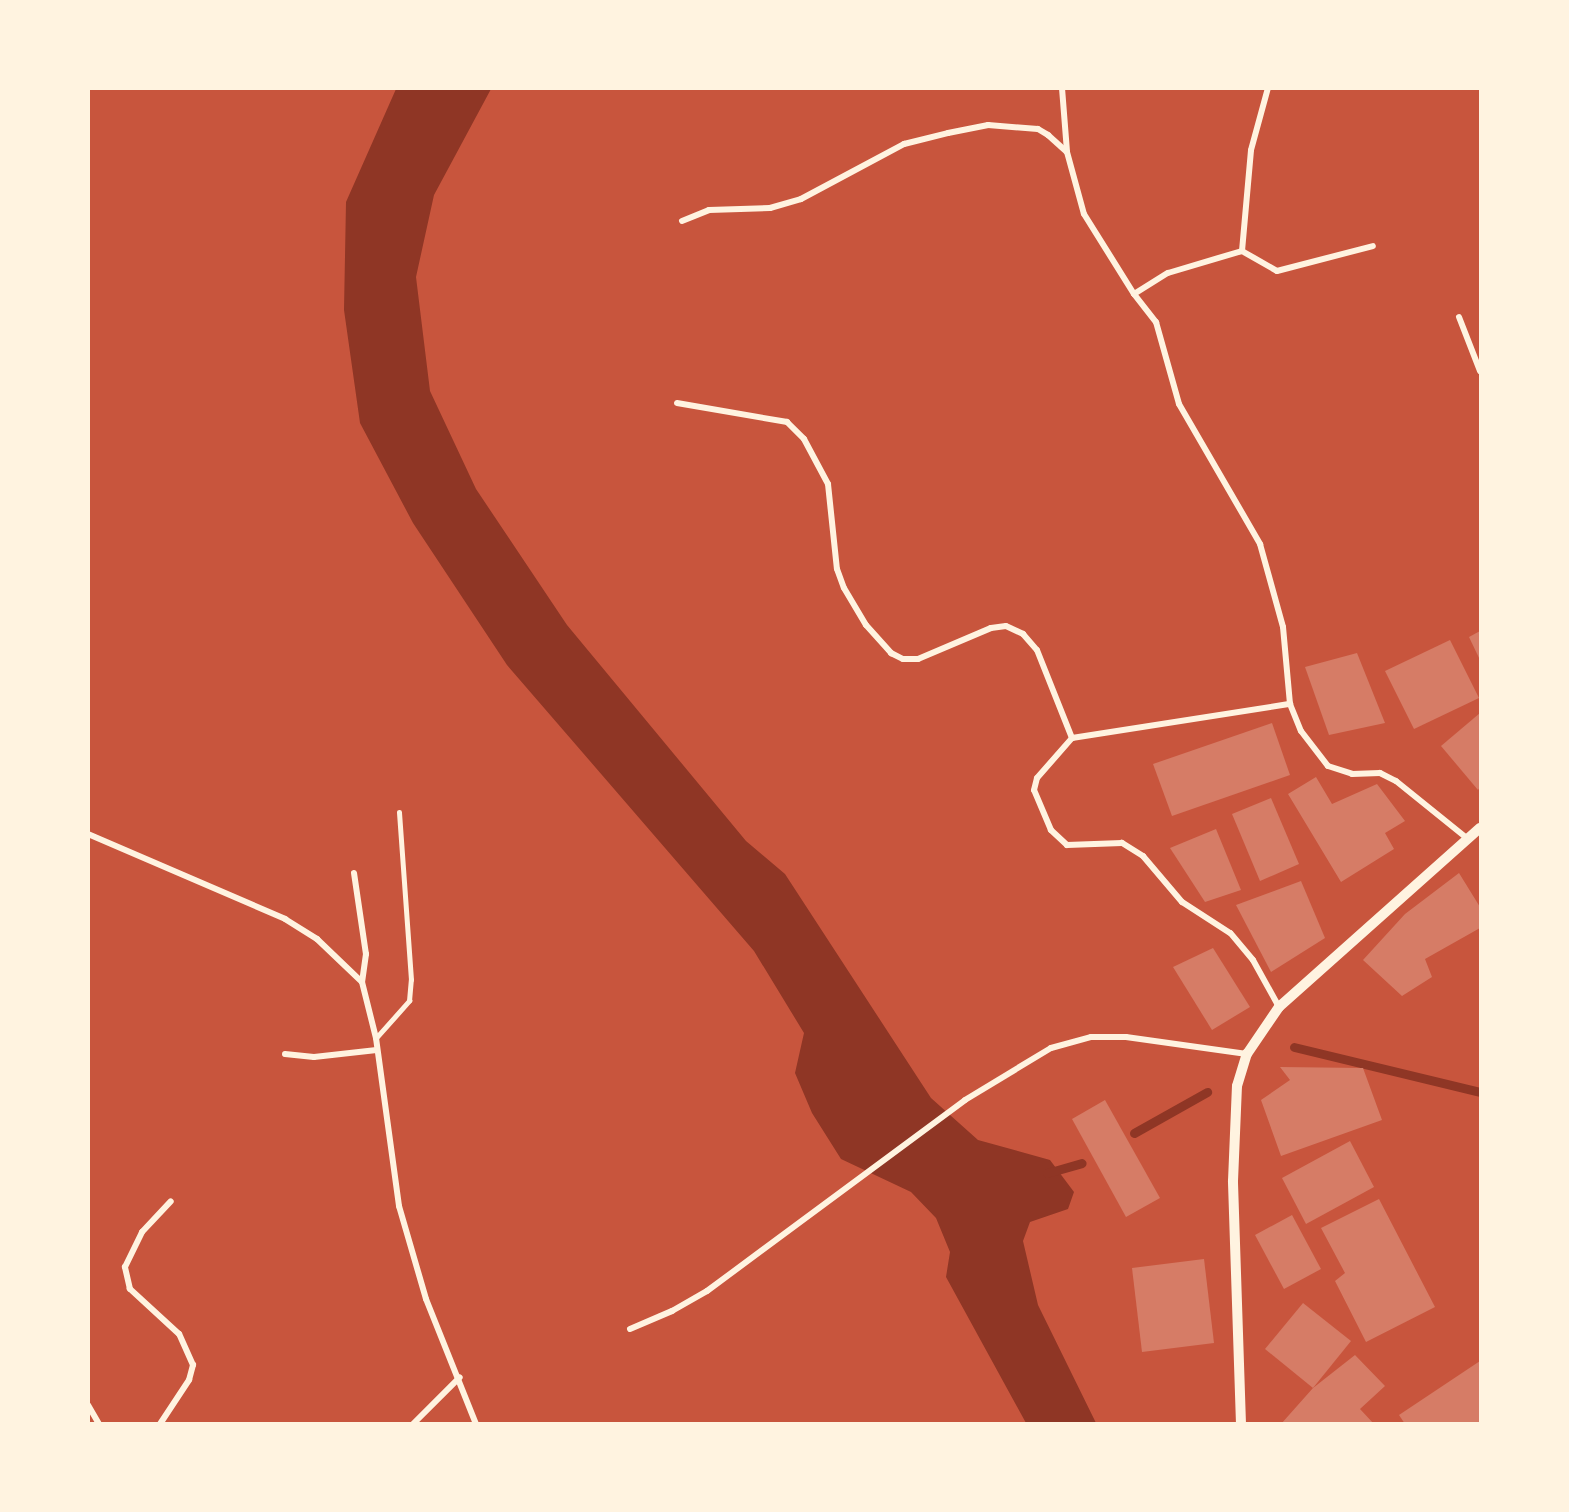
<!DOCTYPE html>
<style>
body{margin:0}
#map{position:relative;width:1569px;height:1512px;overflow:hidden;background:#c8553d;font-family:Commissioner,sans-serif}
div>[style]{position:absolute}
.water>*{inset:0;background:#8f3625}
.stream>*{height:9px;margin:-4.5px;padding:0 4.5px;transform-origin:4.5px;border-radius:4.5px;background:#8f3625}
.building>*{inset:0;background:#d67c66}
.service>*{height:4.5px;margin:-2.25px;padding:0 2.25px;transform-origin:2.25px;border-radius:2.25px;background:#fff3e0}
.minor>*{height:6px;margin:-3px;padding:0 3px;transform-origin:3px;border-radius:3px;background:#fff3e0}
.tertiary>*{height:10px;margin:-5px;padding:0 5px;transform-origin:5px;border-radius:5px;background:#fff3e0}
span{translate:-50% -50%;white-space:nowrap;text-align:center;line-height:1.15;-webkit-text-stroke:4.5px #fff3e0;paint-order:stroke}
.frame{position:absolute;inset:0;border:90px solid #fff3e0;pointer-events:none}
</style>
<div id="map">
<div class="water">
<i style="clip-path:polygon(396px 89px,491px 89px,434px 195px,416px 277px,430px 391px,476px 489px,567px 625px,746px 841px,785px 874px,931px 1098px,978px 1140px,1050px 1160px,1074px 1192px,1068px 1209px,1030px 1222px,1023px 1241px,1038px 1305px,1096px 1423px,1026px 1423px,946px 1277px,950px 1252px,936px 1218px,911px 1192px,841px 1159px,812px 1113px,795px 1073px,804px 1033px,754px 951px,507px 665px,413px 523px,360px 423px,344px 310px,346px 202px)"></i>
</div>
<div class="stream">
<i style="left:1294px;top:1047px;width:191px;rotate:13.6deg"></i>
<i style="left:1134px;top:1133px;width:84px;rotate:-29.3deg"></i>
<i style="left:1047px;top:1173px;width:36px;rotate:-16deg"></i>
</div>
<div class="building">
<i style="clip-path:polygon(1480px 631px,1480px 660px,1469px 637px)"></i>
<i style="clip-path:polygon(1450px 640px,1479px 698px,1414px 729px,1385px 671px)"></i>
<i style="clip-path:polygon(1357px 653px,1385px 723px,1329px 735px,1305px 667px)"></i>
<i style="clip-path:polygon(1480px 713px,1480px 787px,1478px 790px,1441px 746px)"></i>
<i style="clip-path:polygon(1272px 723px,1290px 775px,1172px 816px,1153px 764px)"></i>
<i style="clip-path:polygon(1316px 777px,1332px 804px,1377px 784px,1405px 821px,1385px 833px,1394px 849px,1341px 882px,1288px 794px)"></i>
<i style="clip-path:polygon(1271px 798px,1299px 864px,1260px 881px,1232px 814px)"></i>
<i style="clip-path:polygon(1216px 829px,1241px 890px,1205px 902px,1170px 848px)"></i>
<i style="clip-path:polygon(1459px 873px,1480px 907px,1480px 928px,1425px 959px,1432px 977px,1402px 996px,1363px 960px,1405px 914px)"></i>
<i style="clip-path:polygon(1301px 881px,1325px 938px,1271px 972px,1236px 905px)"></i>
<i style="clip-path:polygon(1213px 948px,1250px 1007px,1212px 1030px,1173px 967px)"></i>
<i style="clip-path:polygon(1280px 1067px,1363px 1068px,1382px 1120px,1281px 1156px,1261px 1100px,1290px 1080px)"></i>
<i style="clip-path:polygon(1105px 1100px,1160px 1198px,1126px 1217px,1072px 1119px)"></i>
<i style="clip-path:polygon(1350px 1141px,1374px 1187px,1306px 1224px,1282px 1178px)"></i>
<i style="clip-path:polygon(1379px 1199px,1435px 1307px,1366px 1342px,1335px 1281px,1345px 1273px,1321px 1228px)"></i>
<i style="clip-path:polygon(1292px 1215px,1321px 1269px,1284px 1289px,1255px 1235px)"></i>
<i style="clip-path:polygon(1204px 1259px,1214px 1343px,1142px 1352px,1132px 1268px)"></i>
<i style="clip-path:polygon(1303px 1303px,1351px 1341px,1313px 1388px,1265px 1349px)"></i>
<i style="clip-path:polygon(1355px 1355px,1385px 1386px,1360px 1409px,1374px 1424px,1281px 1424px,1313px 1388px)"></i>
<i style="clip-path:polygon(1480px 1361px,1480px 1424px,1405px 1424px,1399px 1415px)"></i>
</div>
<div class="service">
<i style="left:376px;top:1038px;width:50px;rotate:-48.3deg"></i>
<i style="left:409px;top:1001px;width:21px;rotate:-85deg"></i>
<i style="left:411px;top:980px;width:168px;rotate:-94.1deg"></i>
</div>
<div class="minor">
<i style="left:1062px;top:88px;width:64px;rotate:85.5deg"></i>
<i style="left:682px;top:221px;width:29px;rotate:-22deg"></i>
<i style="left:709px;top:210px;width:61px;rotate:-1.9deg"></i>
<i style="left:770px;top:208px;width:32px;rotate:-16deg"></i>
<i style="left:801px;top:199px;width:117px;rotate:-28.1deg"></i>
<i style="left:904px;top:144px;width:45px;rotate:-14deg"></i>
<i style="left:948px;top:133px;width:41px;rotate:-11.3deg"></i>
<i style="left:988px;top:125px;width:50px;rotate:4.6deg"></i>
<i style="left:1038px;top:129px;width:12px;rotate:31deg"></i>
<i style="left:1048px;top:135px;width:25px;rotate:42deg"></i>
<i style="left:1067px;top:152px;width:64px;rotate:74.7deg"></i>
<i style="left:1084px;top:214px;width:94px;rotate:58deg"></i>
<i style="left:1134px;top:294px;width:36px;rotate:52deg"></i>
<i style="left:1156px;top:322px;width:85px;rotate:74.3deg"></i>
<i style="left:1179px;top:404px;width:162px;rotate:59.9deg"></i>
<i style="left:1260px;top:544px;width:86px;rotate:74.5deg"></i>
<i style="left:1283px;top:627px;width:77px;rotate:84.8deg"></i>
<i style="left:1290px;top:704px;width:29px;rotate:68deg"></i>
<i style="left:1301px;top:731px;width:44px;rotate:52.4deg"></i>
<i style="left:1328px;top:766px;width:25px;rotate:18deg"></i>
<i style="left:1352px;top:774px;width:28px;rotate:-2deg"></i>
<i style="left:1380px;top:773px;width:18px;rotate:27deg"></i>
<i style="left:1396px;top:781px;width:92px;rotate:38.9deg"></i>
<i style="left:1242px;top:251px;width:40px;rotate:29.7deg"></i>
<i style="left:1277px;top:271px;width:99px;rotate:-14.6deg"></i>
<i style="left:1134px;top:294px;width:40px;rotate:-32deg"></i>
<i style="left:1168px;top:273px;width:77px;rotate:-16.6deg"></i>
<i style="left:1242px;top:251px;width:101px;rotate:-84.9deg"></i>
<i style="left:1251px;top:150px;width:64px;rotate:-74.7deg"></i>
<i style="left:1459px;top:317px;width:58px;rotate:68.7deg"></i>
<i style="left:677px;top:403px;width:112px;rotate:9.8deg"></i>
<i style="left:787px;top:422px;width:24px;rotate:45deg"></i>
<i style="left:804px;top:439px;width:51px;rotate:61.9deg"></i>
<i style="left:828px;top:484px;width:85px;rotate:84deg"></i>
<i style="left:837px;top:569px;width:20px;rotate:70deg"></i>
<i style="left:844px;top:588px;width:43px;rotate:59.3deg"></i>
<i style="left:866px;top:625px;width:38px;rotate:48deg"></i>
<i style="left:891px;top:653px;width:13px;rotate:27deg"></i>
<i style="left:903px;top:659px;width:15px"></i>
<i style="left:918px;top:659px;width:79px;rotate:-23deg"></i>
<i style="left:991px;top:628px;width:15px;rotate:-8deg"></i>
<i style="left:1006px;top:626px;width:19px;rotate:25deg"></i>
<i style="left:1023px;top:634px;width:21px;rotate:49deg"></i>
<i style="left:1037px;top:650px;width:95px;rotate:68.3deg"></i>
<i style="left:88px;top:834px;width:215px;rotate:23.3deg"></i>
<i style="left:285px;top:919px;width:38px;rotate:32deg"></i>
<i style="left:317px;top:939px;width:62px;rotate:43.7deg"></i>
<i style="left:354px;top:873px;width:82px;rotate:81.6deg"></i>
<i style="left:366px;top:954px;width:28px;rotate:98deg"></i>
<i style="left:362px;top:982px;width:58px;rotate:76deg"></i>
<i style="left:376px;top:1038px;width:170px;rotate:82.2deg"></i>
<i style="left:399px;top:1206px;width:97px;rotate:73.8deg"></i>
<i style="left:426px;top:1299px;width:135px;rotate:68.2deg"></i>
<i style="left:1279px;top:1007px;width:54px;rotate:-119deg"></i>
<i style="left:1253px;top:960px;width:35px;rotate:-130deg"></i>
<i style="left:1230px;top:933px;width:57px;rotate:-147.1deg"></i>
<i style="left:1182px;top:902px;width:60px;rotate:-130.3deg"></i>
<i style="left:1143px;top:856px;width:25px;rotate:-148deg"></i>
<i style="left:1122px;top:843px;width:55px;rotate:177.9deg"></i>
<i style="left:1067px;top:845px;width:22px;rotate:-137deg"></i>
<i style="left:1051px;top:830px;width:43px;rotate:-113deg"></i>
<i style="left:1034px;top:790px;width:12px;rotate:-76deg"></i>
<i style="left:1037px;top:778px;width:53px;rotate:-48.8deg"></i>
<i style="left:1072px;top:738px;width:221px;rotate:-8.9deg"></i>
<i style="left:285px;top:1054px;width:29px;rotate:6deg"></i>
<i style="left:314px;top:1057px;width:63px;rotate:-6.3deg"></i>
<i style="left:630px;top:1329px;width:46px;rotate:-23.2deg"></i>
<i style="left:672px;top:1311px;width:40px;rotate:-29.7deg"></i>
<i style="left:707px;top:1291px;width:321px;rotate:-36.5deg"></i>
<i style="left:965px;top:1100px;width:100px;rotate:-31.2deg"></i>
<i style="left:1051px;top:1048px;width:41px;rotate:-15.4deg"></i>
<i style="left:1091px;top:1037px;width:35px"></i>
<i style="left:1126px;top:1037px;width:122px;rotate:8deg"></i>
<i style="left:88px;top:1405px;width:22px;rotate:60deg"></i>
<i style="left:160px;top:1424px;width:53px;rotate:-56.6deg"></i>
<i style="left:189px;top:1380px;width:16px;rotate:-75deg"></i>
<i style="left:193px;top:1365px;width:34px;rotate:-114deg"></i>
<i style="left:179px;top:1334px;width:67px;rotate:-137.4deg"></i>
<i style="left:130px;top:1289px;width:23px;rotate:-103deg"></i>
<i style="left:125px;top:1267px;width:39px;rotate:-64deg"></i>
<i style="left:142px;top:1232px;width:42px;rotate:-46.9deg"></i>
<i style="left:413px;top:1424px;width:66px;rotate:-45deg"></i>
</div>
<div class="tertiary">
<i style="left:1241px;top:1424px;width:243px;rotate:-91.9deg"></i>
<i style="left:1233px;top:1181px;width:95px;rotate:-87.6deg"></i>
<i style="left:1237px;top:1086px;width:34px;rotate:-73deg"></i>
<i style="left:1247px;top:1054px;width:57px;rotate:-55.8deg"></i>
<i style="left:1279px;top:1007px;width:269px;rotate:-41.7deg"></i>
</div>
<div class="frame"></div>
</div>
